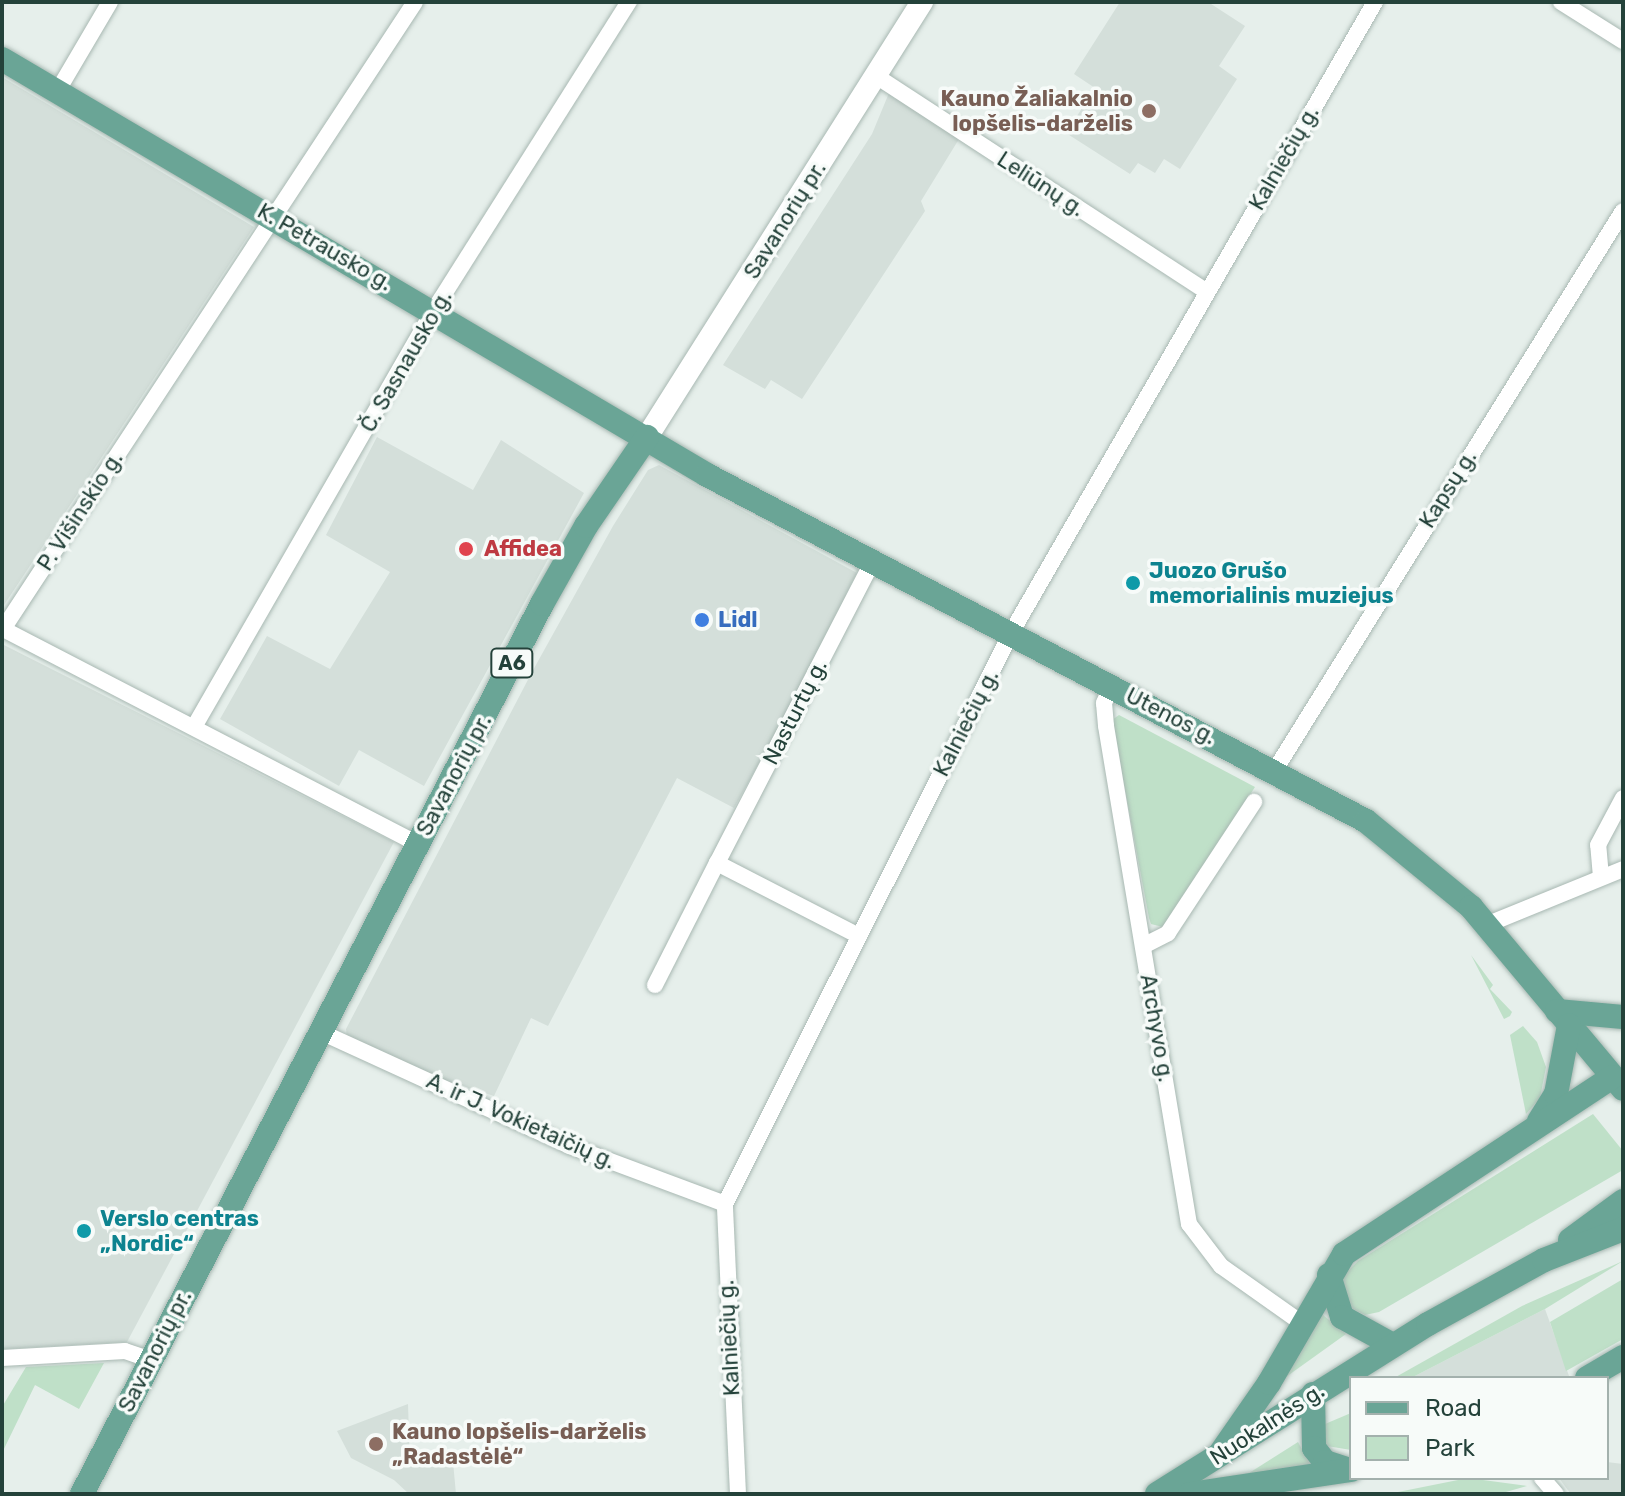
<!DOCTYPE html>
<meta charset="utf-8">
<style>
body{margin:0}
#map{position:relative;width:1625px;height:1496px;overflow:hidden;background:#e6efeb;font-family:Rubik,sans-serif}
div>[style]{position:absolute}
.built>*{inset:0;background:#d4dfda}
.green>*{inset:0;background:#bfe0c8}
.roads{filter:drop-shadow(0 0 2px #a8b8b2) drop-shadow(0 0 2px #a8b8b2)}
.street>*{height:16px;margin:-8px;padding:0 8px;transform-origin:8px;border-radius:8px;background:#fff}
.secondary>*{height:22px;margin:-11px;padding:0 11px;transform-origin:11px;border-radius:11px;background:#fff}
.primary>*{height:24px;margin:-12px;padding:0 12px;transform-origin:12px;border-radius:12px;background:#6aa596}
.dots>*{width:22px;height:22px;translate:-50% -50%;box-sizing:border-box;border:4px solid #f7fbf9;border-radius:50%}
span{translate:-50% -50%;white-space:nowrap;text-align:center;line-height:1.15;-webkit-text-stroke:7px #f7fbf9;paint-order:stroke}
.shield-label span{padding:2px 6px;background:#f7fbf9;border:2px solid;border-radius:6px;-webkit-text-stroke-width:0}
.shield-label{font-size:20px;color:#24423a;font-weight:700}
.education-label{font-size:22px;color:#785e54;font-weight:700}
.right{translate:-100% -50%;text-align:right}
.left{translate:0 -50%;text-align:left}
.street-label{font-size:22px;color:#24423a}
.health-label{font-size:22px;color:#be3a42;font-weight:700}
.culture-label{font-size:22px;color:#0d838f;font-weight:700}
.shop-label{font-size:22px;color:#366cbe;font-weight:700}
.frame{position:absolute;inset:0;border:4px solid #24423a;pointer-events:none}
.legend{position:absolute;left:1349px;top:1376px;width:260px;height:104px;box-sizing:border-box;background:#f7fbf9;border:2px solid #a3b1ad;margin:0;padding:10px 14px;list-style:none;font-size:24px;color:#24423a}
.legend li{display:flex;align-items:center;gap:16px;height:40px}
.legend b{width:40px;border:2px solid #a3b1ad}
</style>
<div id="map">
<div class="built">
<i style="clip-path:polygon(1120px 2px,1208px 2px,1245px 26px,1219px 66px,1237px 79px,1180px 169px,1164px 159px,1155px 173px,1138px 163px,1130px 174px,1066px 133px,1095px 88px,1074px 74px)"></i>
<i style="clip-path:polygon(2px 77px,254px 227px,2px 608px)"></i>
<i style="clip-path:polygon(889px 93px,959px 139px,921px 201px,925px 211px,802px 399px,771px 380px,765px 389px,723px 365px,872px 134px)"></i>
<i style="clip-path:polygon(377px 437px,473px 490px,501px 440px,584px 493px,424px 786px,359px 750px,339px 786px,220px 719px,267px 636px,330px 669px,390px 572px,326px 535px)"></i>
<i style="clip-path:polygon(659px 465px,857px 573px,778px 729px,734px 808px,677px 778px,548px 1026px,531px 1018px,494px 1096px,434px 1077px,347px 1038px,346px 1029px,532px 672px,613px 526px,648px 470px)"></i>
<i style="clip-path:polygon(2px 644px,394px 842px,127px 1342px,2px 1349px)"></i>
<i style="clip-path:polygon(1545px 1309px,1569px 1376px,1564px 1378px,1413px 1377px)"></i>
<i style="clip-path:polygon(408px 1404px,410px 1465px,453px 1462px,456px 1494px,409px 1494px,394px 1480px,351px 1458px,337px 1431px)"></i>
<i style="clip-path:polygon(1607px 1462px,1623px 1464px,1623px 1494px,1570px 1493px,1559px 1478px,1607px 1478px)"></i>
</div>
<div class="green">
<i style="clip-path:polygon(1119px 715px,1255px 787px,1163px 927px,1151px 924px,1149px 918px,1112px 720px)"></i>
<i style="clip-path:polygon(1471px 955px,1493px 985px,1490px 989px,1512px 1012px,1510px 1016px,1504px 1019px)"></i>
<i style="clip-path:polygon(1523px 1026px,1537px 1042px,1546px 1067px,1540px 1098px,1526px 1114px,1510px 1035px)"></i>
<i style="clip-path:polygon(1593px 1114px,1623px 1151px,1623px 1170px,1379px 1312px,1365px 1315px,1349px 1307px,1342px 1295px,1342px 1277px,1358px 1261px)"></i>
<i style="clip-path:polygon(1623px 1261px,1545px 1309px,1413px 1377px,1394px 1378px,1522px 1306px)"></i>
<i style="clip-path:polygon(1623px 1279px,1623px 1339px,1566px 1371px,1550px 1322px)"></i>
<i style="clip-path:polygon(1317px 1310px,1346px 1334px,1286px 1377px)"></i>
<i style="clip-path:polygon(104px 1363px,79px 1409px,35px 1385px,2px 1453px,2px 1407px,26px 1367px)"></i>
<i style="clip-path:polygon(1351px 1413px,1351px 1450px,1327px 1446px,1322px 1436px,1325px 1424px)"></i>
<i style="clip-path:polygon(1298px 1442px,1311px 1466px,1238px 1480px)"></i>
<i style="clip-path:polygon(1468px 1478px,1527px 1486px,1499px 1494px,1388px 1494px)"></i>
</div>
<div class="roads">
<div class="street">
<i style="left:415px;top:2px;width:750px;rotate:123.31deg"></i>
<i style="left:3px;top:629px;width:467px;rotate:27.4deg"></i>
<i style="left:1561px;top:2px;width:73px;rotate:32.2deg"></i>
<i style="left:876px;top:76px;width:395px;rotate:33.1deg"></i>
<i style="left:57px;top:92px;width:104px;rotate:-59.5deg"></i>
<i style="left:1112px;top:685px;width:20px;rotate:114deg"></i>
<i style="left:1104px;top:703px;width:23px;rotate:85deg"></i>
<i style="left:1106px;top:726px;width:505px;rotate:80.54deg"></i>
<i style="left:1189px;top:1224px;width:53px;rotate:52.7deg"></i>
<i style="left:1221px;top:1266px;width:97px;rotate:35.3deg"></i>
<i style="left:194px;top:727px;width:481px;rotate:-60.1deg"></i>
<i style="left:434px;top:310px;width:365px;rotate:-57.7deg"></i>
<i style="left:1275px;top:770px;width:658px;rotate:-58.1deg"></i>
<i style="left:1601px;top:877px;width:32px;rotate:-95deg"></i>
<i style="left:1598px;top:845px;width:53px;rotate:-62deg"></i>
<i style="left:1486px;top:925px;width:148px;rotate:-22.2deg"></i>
<i style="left:859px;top:936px;width:160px;rotate:-152.8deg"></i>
<i style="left:717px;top:863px;width:340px;rotate:-62.7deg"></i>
<i style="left:1143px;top:946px;width:28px;rotate:-27deg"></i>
<i style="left:1168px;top:933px;width:157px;rotate:-56.7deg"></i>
<i style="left:655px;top:985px;width:137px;rotate:-63.1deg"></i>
<i style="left:321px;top:1032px;width:274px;rotate:24.6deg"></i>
<i style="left:570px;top:1146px;width:165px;rotate:20.5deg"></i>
<i style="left:2px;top:1358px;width:123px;rotate:-3.3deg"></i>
<i style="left:125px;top:1351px;width:28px;rotate:19deg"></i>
<i style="left:1542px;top:1478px;width:21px;rotate:49deg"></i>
<i style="left:738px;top:1494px;width:290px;rotate:-92.6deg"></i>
<i style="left:725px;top:1204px;width:639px;rotate:-63.39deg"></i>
<i style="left:1011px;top:633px;width:728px;rotate:-60.02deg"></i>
</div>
<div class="secondary">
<i style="left:647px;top:437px;width:515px;rotate:-57.7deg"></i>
</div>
<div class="primary">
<i style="left:2px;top:59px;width:819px;rotate:30.54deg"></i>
<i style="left:707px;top:475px;width:744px;rotate:27.7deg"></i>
<i style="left:1366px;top:821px;width:136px;rotate:39.3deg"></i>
<i style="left:1471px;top:907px;width:237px;rotate:50.1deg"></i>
<i style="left:1557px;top:1011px;width:66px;rotate:5.2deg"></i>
<i style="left:1539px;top:1121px;width:32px;rotate:-58deg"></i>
<i style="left:1556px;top:1094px;width:70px;rotate:-79.3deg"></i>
<i style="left:1570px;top:1240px;width:66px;rotate:-36.3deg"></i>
<i style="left:1329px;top:1275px;width:44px;rotate:72.8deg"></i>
<i style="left:1342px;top:1317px;width:58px;rotate:28.8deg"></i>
<i style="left:1587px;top:1378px;width:42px;rotate:-30.3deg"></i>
<i style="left:1313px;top:1394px;width:54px;rotate:88.9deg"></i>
<i style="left:1314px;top:1448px;width:18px;rotate:52deg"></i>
<i style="left:1325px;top:1462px;width:25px;rotate:18deg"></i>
<i style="left:1219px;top:1455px;width:88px;rotate:-55.2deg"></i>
<i style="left:1269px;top:1383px;width:149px;rotate:-59.8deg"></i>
<i style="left:1344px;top:1254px;width:321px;rotate:-33.4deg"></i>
<i style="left:82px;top:1494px;width:1002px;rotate:-62.67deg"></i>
<i style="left:542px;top:604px;width:90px;rotate:-60.6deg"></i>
<i style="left:586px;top:526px;width:108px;rotate:-55.6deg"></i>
<i style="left:1157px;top:1494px;width:320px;rotate:-32.1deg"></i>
<i style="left:1428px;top:1324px;width:132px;rotate:-28.9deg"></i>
<i style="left:1544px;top:1260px;width:85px;rotate:-21.4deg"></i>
<i style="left:1190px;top:1494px;width:163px;rotate:-8.5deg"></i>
</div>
</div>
<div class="dots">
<i style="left:1149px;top:111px;background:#8d6e63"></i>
<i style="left:466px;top:549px;background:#e0444e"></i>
<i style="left:1133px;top:583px;background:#0f9aa8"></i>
<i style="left:702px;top:620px;background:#3f7fe0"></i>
<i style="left:84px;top:1231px;background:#0f9aa8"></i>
<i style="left:376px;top:1444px;background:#8d6e63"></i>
</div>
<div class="shield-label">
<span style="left:512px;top:663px">A6</span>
</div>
<div class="education-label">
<span class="right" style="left:1133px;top:111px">Kauno Žaliakalnio<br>lopšelis-darželis</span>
<span class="left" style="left:392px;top:1444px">Kauno lopšelis-darželis<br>„Radastėlė“</span>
</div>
<div class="street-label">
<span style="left:1284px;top:158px;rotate:-60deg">Kalniečių g.</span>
<span style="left:1041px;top:184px;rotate:33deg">Leliūnų g.</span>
<span style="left:785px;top:220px;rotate:-58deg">Savanorių pr.</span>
<span style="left:325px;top:247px;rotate:30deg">K. Petrausko g.</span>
<span style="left:406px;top:361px;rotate:-60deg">Č. Sasnausko g.</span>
<span style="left:1448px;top:489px;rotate:-58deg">Kapsų g.</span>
<span style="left:80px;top:511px;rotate:-57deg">P. Višinskio g.</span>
<span style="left:795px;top:712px;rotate:-63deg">Nasturtų g.</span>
<span style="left:1171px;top:716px;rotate:27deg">Utenos g.</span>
<span style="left:966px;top:723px;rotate:-63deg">Kalniečių g.</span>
<span style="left:454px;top:775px;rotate:-62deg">Savanorių pr.</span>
<span style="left:1157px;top:1028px;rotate:80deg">Archyvo g.</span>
<span style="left:521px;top:1121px;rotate:24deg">A. ir J. Vokietaičių g.</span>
<span style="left:729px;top:1338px;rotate:-93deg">Kalniečių g.</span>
<span style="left:155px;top:1351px;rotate:-63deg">Savanorių pr.</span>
<span style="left:1267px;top:1424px;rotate:-33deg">Nuokalnės g.</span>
</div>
<div class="health-label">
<span class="left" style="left:484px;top:549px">Affidea</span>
</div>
<div class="culture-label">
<span class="left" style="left:1149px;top:583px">Juozo Grušo<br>memorialinis muziejus</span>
<span class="left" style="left:100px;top:1231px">Verslo centras<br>„Nordic“</span>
</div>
<div class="shop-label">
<span class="left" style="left:718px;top:620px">Lidl</span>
</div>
<div class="frame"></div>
<ul class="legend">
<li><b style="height:10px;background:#6aa596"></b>Road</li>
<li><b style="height:22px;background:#bfe0c8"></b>Park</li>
</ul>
</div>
